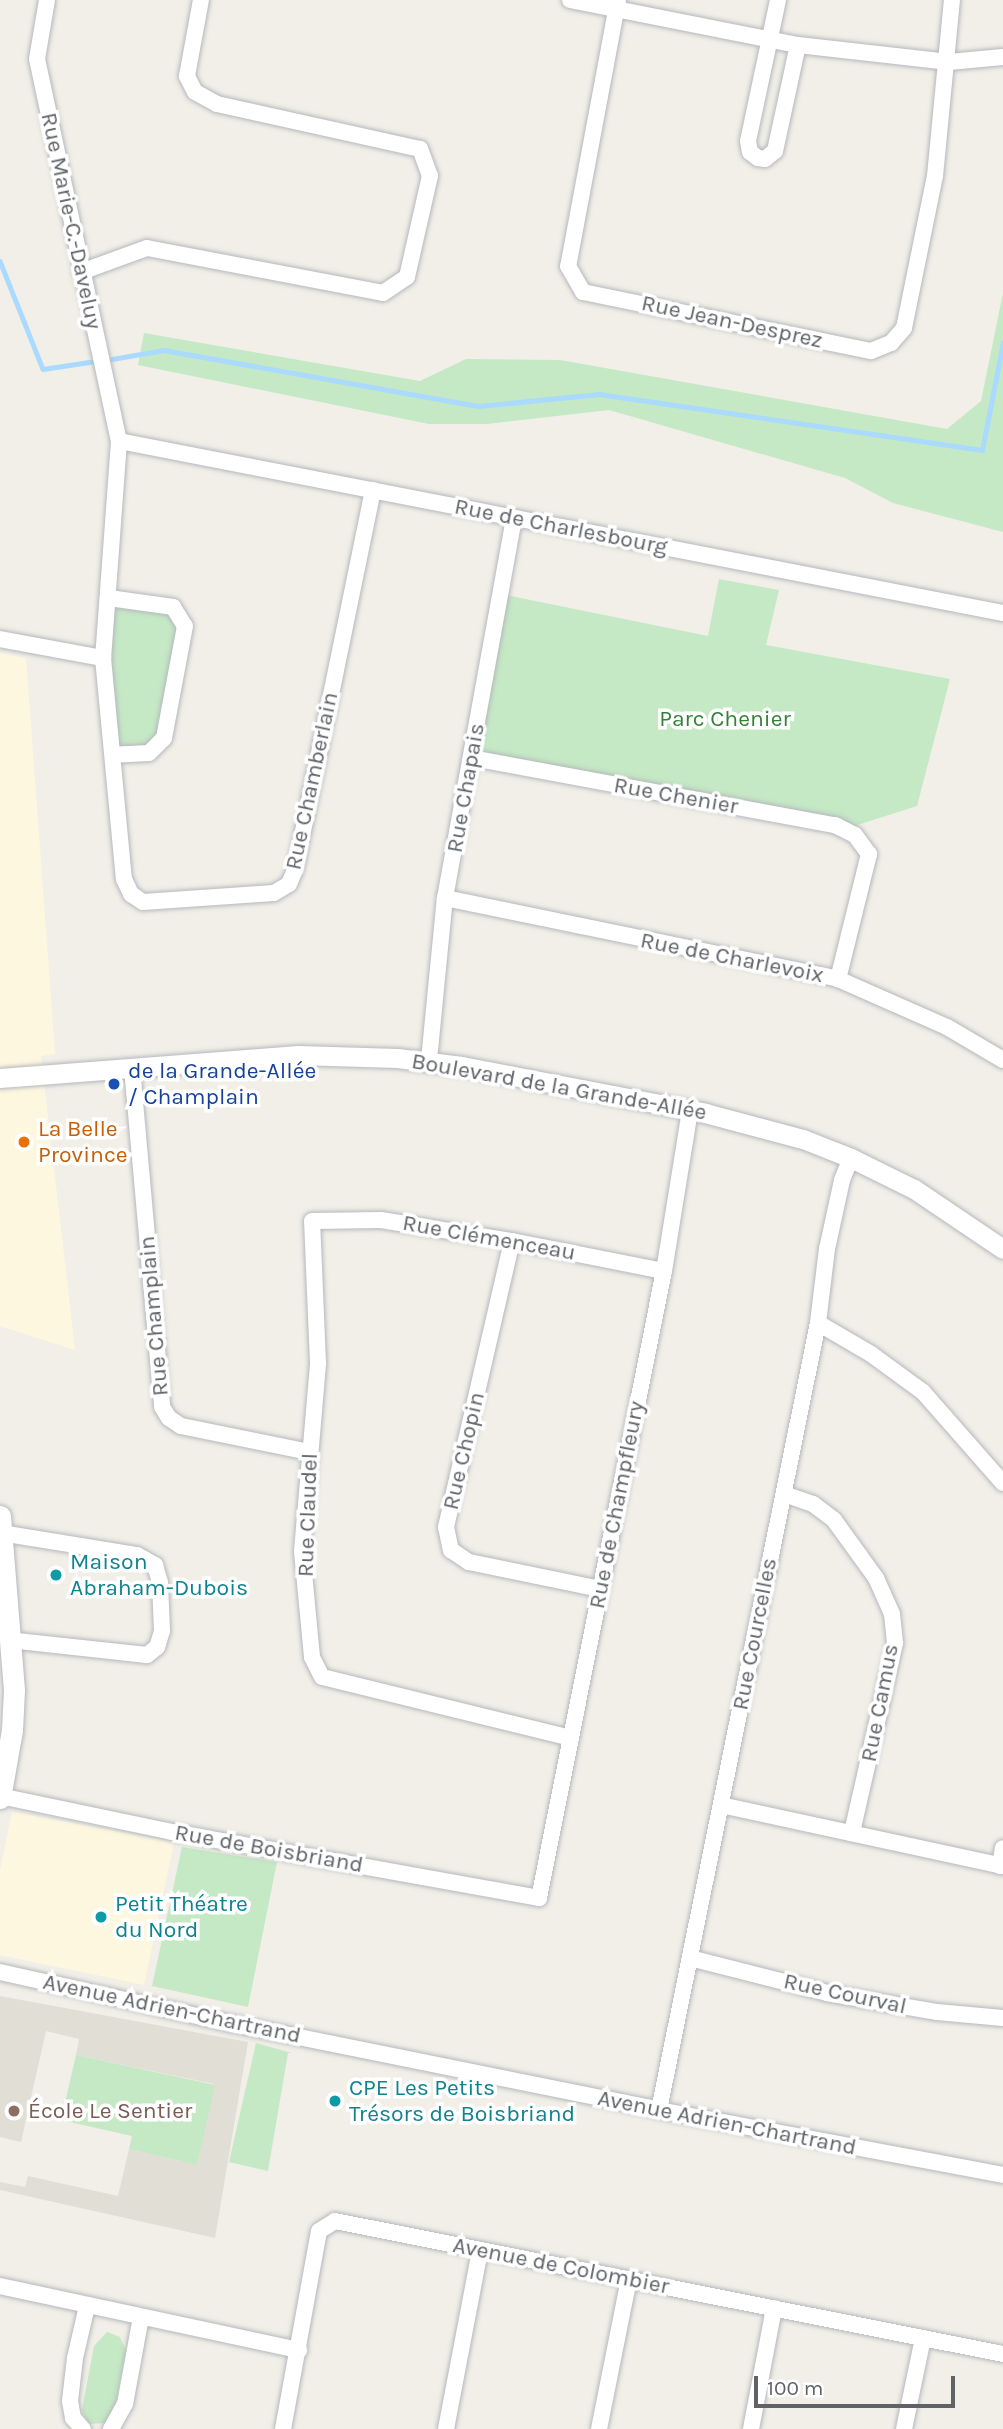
<!DOCTYPE html>
<meta charset="utf-8">
<style>
body{margin:0}
#map{position:relative;width:1003px;height:2429px;overflow:hidden;background:#f1efe8;font-family:Karla,sans-serif}
div>[style]{position:absolute}
.commercial>*{inset:0;background:#fef7e0}
.education>*{inset:0;background:#e1ded6}
.green>*{inset:0;background:#c5e8c5}
.stream>*{height:4.5px;margin:-2.25px;padding:0 2.25px;transform-origin:2.25px;border-radius:2.25px;background:#aadaff}
.roads{filter:drop-shadow(0 0 2px #b5b8bc) drop-shadow(0 0 2px #b5b8bc)}
.minor>*{height:16px;margin:-8px;padding:0 8px;transform-origin:8px;border-radius:8px;background:#fff}
.tertiary>*{height:19px;margin:-9.5px;padding:0 9.5px;transform-origin:9.5px;border-radius:9.5px;background:#fff}
.secondary>*{height:21px;margin:-10.5px;padding:0 10.5px;transform-origin:10.5px;border-radius:10.5px;background:#fff}
.dots>*{width:19px;height:19px;translate:-50% -50%;box-sizing:border-box;border:4px solid #fff;border-radius:50%}
span{translate:-50% -50%;white-space:nowrap;text-align:center;line-height:1.15;-webkit-text-stroke:7px #fff;paint-order:stroke}
.street-label{font-size:23px;color:#5f6368}
.park-label{font-size:23px;color:#348238}
.transit-label{font-size:23px;color:#164399}
.left{translate:0 -50%;text-align:left}
.food-label{font-size:23px;color:#c56008}
.culture-label{font-size:23px;color:#0d838f}
.education-label{font-size:23px;color:#785e54}
.scale{position:absolute;left:754px;top:2376px;width:201px;height:32px;box-sizing:border-box;border:4px solid #5f6368;border-top:0;padding-left:9px;font-size:21px;line-height:24px;white-space:nowrap;color:#5f6368;-webkit-text-stroke:5px #fff;paint-order:stroke}
</style>
<div id="map">
<div class="commercial">
<i style="clip-path:polygon(0 653px,26px 658px,55px 1054px,41px 1056px,75px 1350px,0 1326px)"></i>
<i style="clip-path:polygon(12px 1812px,174px 1842px,144px 1985px,0 1955px,0 1871px)"></i>
</div>
<div class="education">
<i style="clip-path:polygon(0 1996px,248px 2042px,215px 2238px,0 2190px,0 2182px,25px 2187px,28px 2176px,118px 2196px,129px 2149px,197px 2165px,214px 2084px,76px 2055px,79px 2039px,46px 2031px,21px 2142px,0 2137px)"></i>
</div>
<div class="green">
<i style="clip-path:polygon(1003px 293px,1003px 532px,893px 503px,845px 478px,609px 410px,487px 424px,429px 424px,138px 365px,144px 333px,420px 381px,466px 359px,560px 360px,947px 429px,981px 401px)"></i>
<i style="clip-path:polygon(719px 579px,779px 590px,766px 645px,950px 679px,917px 806px,851px 827px,472px 758px,500px 594px,708px 636px)"></i>
<i style="clip-path:polygon(109px 598px,173px 607px,185px 626px,164px 738px,149px 753px,114px 755px,103px 658px)"></i>
<i style="clip-path:polygon(182px 1847px,277px 1862px,248px 2007px,152px 1986px)"></i>
<i style="clip-path:polygon(256px 2043px,292px 2053px,288px 2053px,268px 2171px,229px 2162px)"></i>
<i style="clip-path:polygon(76px 2055px,215px 2085px,197px 2165px,129px 2149px,132px 2136px,61px 2120px)"></i>
<i style="clip-path:polygon(107px 2332px,120px 2337px,126px 2350px,114px 2413px,105px 2423px,88px 2424px,82px 2410px,94px 2346px)"></i>
</div>
<div class="stream">
<i style="left:0;top:261px;width:116px;rotate:68.3deg"></i>
<i style="left:43px;top:369px;width:48px;rotate:-8.5deg"></i>
<i style="left:112px;top:359px;width:53px;rotate:-9.8deg"></i>
<i style="left:164px;top:350px;width:320px;rotate:10.1deg"></i>
<i style="left:479px;top:406px;width:121px;rotate:-5.7deg"></i>
<i style="left:599px;top:394px;width:387px;rotate:8.3deg"></i>
<i style="left:982px;top:450px;width:109px;rotate:-78.9deg"></i>
</div>
<div class="roads">
<div class="minor">
<i style="left:47px;top:0;width:60px;rotate:99.6deg"></i>
<i style="left:37px;top:59px;width:391px;rotate:77.9deg"></i>
<i style="left:119px;top:441px;width:218px;rotate:94.2deg"></i>
<i style="left:103px;top:658px;width:222px;rotate:84.6deg"></i>
<i style="left:124px;top:879px;width:17px;rotate:65deg"></i>
<i style="left:131px;top:894px;width:14px;rotate:34deg"></i>
<i style="left:143px;top:902px;width:131px;rotate:-3.9deg"></i>
<i style="left:274px;top:893px;width:17px;rotate:-31deg"></i>
<i style="left:289px;top:884px;width:15px;rotate:-67deg"></i>
<i style="left:295px;top:870px;width:388px;rotate:-78.4deg"></i>
<i style="left:570px;top:0;width:232px;rotate:11.2deg"></i>
<i style="left:798px;top:45px;width:152px;rotate:6.4deg"></i>
<i style="left:949px;top:62px;width:54px;rotate:-5.3deg"></i>
<i style="left:618px;top:0;width:271px;rotate:100.6deg"></i>
<i style="left:568px;top:266px;width:30px;rotate:60deg"></i>
<i style="left:583px;top:292px;width:294px;rotate:11.6deg"></i>
<i style="left:871px;top:351px;width:22px;rotate:-22deg"></i>
<i style="left:891px;top:343px;width:20px;rotate:-49deg"></i>
<i style="left:904px;top:328px;width:155px;rotate:-78.5deg"></i>
<i style="left:935px;top:176px;width:177px;rotate:-84.5deg"></i>
<i style="left:778px;top:0;width:144px;rotate:102deg"></i>
<i style="left:748px;top:141px;width:11px;rotate:80deg"></i>
<i style="left:750px;top:152px;width:10px;rotate:37deg"></i>
<i style="left:758px;top:158px;width:7px;rotate:8deg"></i>
<i style="left:765px;top:159px;width:13px;rotate:-39deg"></i>
<i style="left:775px;top:151px;width:108px;rotate:-77.8deg"></i>
<i style="left:81px;top:272px;width:70px;rotate:-20deg"></i>
<i style="left:147px;top:248px;width:240px;rotate:10.8deg"></i>
<i style="left:383px;top:293px;width:29px;rotate:-34deg"></i>
<i style="left:407px;top:277px;width:104px;rotate:-77.2deg"></i>
<i style="left:430px;top:176px;width:29px;rotate:-110deg"></i>
<i style="left:420px;top:149px;width:208px;rotate:-167.5deg"></i>
<i style="left:217px;top:104px;width:25px;rotate:-151deg"></i>
<i style="left:195px;top:92px;width:18px;rotate:-117deg"></i>
<i style="left:187px;top:76px;width:77px;rotate:-79.6deg"></i>
<i style="left:119px;top:441px;width:901px;rotate:11.01deg"></i>
<i style="left:109px;top:598px;width:65px;rotate:8deg"></i>
<i style="left:173px;top:607px;width:22px;rotate:58deg"></i>
<i style="left:185px;top:626px;width:114px;rotate:100.6deg"></i>
<i style="left:164px;top:738px;width:21px;rotate:135deg"></i>
<i style="left:149px;top:753px;width:35px;rotate:177deg"></i>
<i style="left:0;top:639px;width:105px;rotate:10.5deg"></i>
<i style="left:472px;top:758px;width:369px;rotate:10.5deg"></i>
<i style="left:835px;top:825px;width:22px;rotate:27deg"></i>
<i style="left:855px;top:835px;width:24px;rotate:54deg"></i>
<i style="left:869px;top:854px;width:129px;rotate:103.9deg"></i>
<i style="left:445px;top:898px;width:401px;rotate:11.6deg"></i>
<i style="left:838px;top:979px;width:119px;rotate:23.8deg"></i>
<i style="left:947px;top:1027px;width:65px;rotate:30.5deg"></i>
<i style="left:429px;top:1060px;width:163px;rotate:-84.4deg"></i>
<i style="left:445px;top:898px;width:386px;rotate:-79.7deg"></i>
<i style="left:132px;top:1068px;width:340px;rotate:84.9deg"></i>
<i style="left:162px;top:1407px;width:13px;rotate:58deg"></i>
<i style="left:169px;top:1418px;width:14px;rotate:34deg"></i>
<i style="left:181px;top:1426px;width:131px;rotate:11.5deg"></i>
<i style="left:512px;top:1241px;width:294px;rotate:103deg"></i>
<i style="left:446px;top:1527px;width:24px;rotate:78deg"></i>
<i style="left:451px;top:1550px;width:22px;rotate:34deg"></i>
<i style="left:469px;top:1562px;width:134px;rotate:11.6deg"></i>
<i style="left:818px;top:1323px;width:61px;rotate:30.3deg"></i>
<i style="left:871px;top:1354px;width:64px;rotate:36.2deg"></i>
<i style="left:923px;top:1392px;width:121px;rotate:48.7deg"></i>
<i style="left:784px;top:1494px;width:31px;rotate:19deg"></i>
<i style="left:813px;top:1504px;width:26px;rotate:37deg"></i>
<i style="left:834px;top:1520px;width:72px;rotate:54.1deg"></i>
<i style="left:876px;top:1578px;width:39px;rotate:66deg"></i>
<i style="left:892px;top:1614px;width:29px;rotate:84deg"></i>
<i style="left:895px;top:1643px;width:195px;rotate:102.8deg"></i>
<i style="left:1px;top:1533px;width:138px;rotate:9.2deg"></i>
<i style="left:137px;top:1555px;width:21px;rotate:29deg"></i>
<i style="left:155px;top:1565px;width:19px;rotate:74deg"></i>
<i style="left:160px;top:1583px;width:48px;rotate:87.6deg"></i>
<i style="left:162px;top:1631px;width:17px;rotate:107deg"></i>
<i style="left:157px;top:1647px;width:13px;rotate:141deg"></i>
<i style="left:147px;top:1655px;width:138px;rotate:-173.8deg"></i>
<i style="left:571px;top:1738px;width:256px;rotate:-166.2deg"></i>
<i style="left:322px;top:1677px;width:22px;rotate:-117deg"></i>
<i style="left:312px;top:1657px;width:106px;rotate:-95.4deg"></i>
<i style="left:302px;top:1551px;width:189px;rotate:-85.1deg"></i>
<i style="left:318px;top:1363px;width:142px;rotate:-92.4deg"></i>
<i style="left:312px;top:1221px;width:69px;rotate:-0.8deg"></i>
<i style="left:381px;top:1220px;width:133px;rotate:9.1deg"></i>
<i style="left:512px;top:1241px;width:155px;rotate:11.2deg"></i>
<i style="left:0;top:1796px;width:176px;rotate:11.8deg"></i>
<i style="left:172px;top:1832px;width:373px;rotate:10.2deg"></i>
<i style="left:539px;top:1898px;width:639px;rotate:-78.73deg"></i>
<i style="left:664px;top:1271px;width:163px;rotate:-80.8deg"></i>
<i style="left:721px;top:1805px;width:289px;rotate:12.2deg"></i>
<i style="left:1000px;top:1866px;width:18px;rotate:-81deg"></i>
<i style="left:690px;top:1958px;width:141px;rotate:14.3deg"></i>
<i style="left:827px;top:1993px;width:112px;rotate:9.8deg"></i>
<i style="left:937px;top:2012px;width:66px;rotate:5.2deg"></i>
<i style="left:0;top:1972px;width:235px;rotate:12.6deg"></i>
<i style="left:229px;top:2023px;width:439px;rotate:11.4deg"></i>
<i style="left:659px;top:2110px;width:350px;rotate:10.7deg"></i>
<i style="left:659px;top:2110px;width:803px;rotate:-78.58deg"></i>
<i style="left:818px;top:1323px;width:75px;rotate:-83.1deg"></i>
<i style="left:827px;top:1249px;width:71px;rotate:-77.7deg"></i>
<i style="left:842px;top:1180px;width:24px;rotate:-68deg"></i>
<i style="left:0;top:2286px;width:306px;rotate:12.1deg"></i>
<i style="left:83px;top:2429px;width:15px;rotate:-132deg"></i>
<i style="left:73px;top:2418px;width:17px;rotate:-100deg"></i>
<i style="left:70px;top:2401px;width:43px;rotate:-83.4deg"></i>
<i style="left:75px;top:2358px;width:53px;rotate:-77deg"></i>
<i style="left:111px;top:2429px;width:29px;rotate:-61deg"></i>
<i style="left:125px;top:2404px;width:88px;rotate:-79.6deg"></i>
<i style="left:283px;top:2429px;width:201px;rotate:-79.7deg"></i>
<i style="left:319px;top:2231px;width:19px;rotate:-32deg"></i>
<i style="left:335px;top:2221px;width:681px;rotate:11.26deg"></i>
<i style="left:446px;top:2429px;width:182px;rotate:-79.2deg"></i>
<i style="left:599px;top:2429px;width:153px;rotate:-78.7deg"></i>
<i style="left:751px;top:2429px;width:123px;rotate:-79.2deg"></i>
<i style="left:904px;top:2429px;width:93px;rotate:-78.2deg"></i>
</div>
<div class="tertiary">
<i style="left:0;top:1078px;width:299px;rotate:-4.4deg"></i>
<i style="left:298px;top:1055px;width:99px;rotate:1.7deg"></i>
<i style="left:397px;top:1058px;width:65px;rotate:7deg"></i>
<i style="left:462px;top:1066px;width:248px;rotate:10.9deg"></i>
<i style="left:705px;top:1113px;width:101px;rotate:14.9deg"></i>
<i style="left:803px;top:1139px;width:52px;rotate:21.6deg"></i>
<i style="left:851px;top:1158px;width:70px;rotate:26.2deg"></i>
<i style="left:914px;top:1189px;width:107px;rotate:34deg"></i>
</div>
<div class="secondary">
<i style="left:0;top:1516px;width:175px;rotate:85.4deg"></i>
<i style="left:14px;top:1690px;width:40px;rotate:92.9deg"></i>
<i style="left:12px;top:1730px;width:69px;rotate:100deg"></i>
</div>
</div>
<div class="dots">
<i style="left:114px;top:1084px;background:#1a4fb4"></i>
<i style="left:24px;top:1142px;background:#e8710a"></i>
<i style="left:56px;top:1575px;background:#0f9aa8"></i>
<i style="left:101px;top:1917px;background:#0f9aa8"></i>
<i style="left:335px;top:2101px;background:#0f9aa8"></i>
<i style="left:14px;top:2111px;background:#8d6e63"></i>
</div>
<div class="street-label">
<span style="left:71px;top:221px;rotate:78deg">Rue Marie-C.-Daveluy</span>
<span style="left:732px;top:322px;rotate:12deg">Rue Jean-Desprez</span>
<span style="left:561px;top:527px;rotate:11deg">Rue de Charlesbourg</span>
<span style="left:312px;top:781px;rotate:-78deg">Rue Chamberlain</span>
<span style="left:466px;top:788px;rotate:-80deg">Rue Chapais</span>
<span style="left:676px;top:796px;rotate:10deg">Rue Chenier</span>
<span style="left:732px;top:958px;rotate:11deg">Rue de Charlevoix</span>
<span style="left:559px;top:1087px;rotate:10deg">Boulevard de la Grande-Allée</span>
<span style="left:489px;top:1238px;rotate:10deg">Rue Clémenceau</span>
<span style="left:154px;top:1316px;rotate:-95deg">Rue Champlain</span>
<span style="left:464px;top:1451px;rotate:-77deg">Rue Chopin</span>
<span style="left:617px;top:1505px;rotate:-79deg">Rue de Champfleury</span>
<span style="left:308px;top:1515px;rotate:-88deg">Rue Claudel</span>
<span style="left:755px;top:1634px;rotate:-79deg">Rue Courcelles</span>
<span style="left:880px;top:1703px;rotate:-79deg">Rue Camus</span>
<span style="left:269px;top:1849px;rotate:10deg">Rue de Boisbriand</span>
<span style="left:845px;top:1994px;rotate:12deg">Rue Courval</span>
<span style="left:172px;top:2009px;rotate:12deg">Avenue Adrien-Chartrand</span>
<span style="left:727px;top:2123px;rotate:11deg">Avenue Adrien-Chartrand</span>
<span style="left:561px;top:2266px;rotate:11deg">Avenue de Colombier</span>
</div>
<div class="park-label">
<span style="left:725px;top:719px">Parc Chenier</span>
</div>
<div class="transit-label">
<span class="left" style="left:128px;top:1084px">de la Grande-Allée<br>/ Champlain</span>
</div>
<div class="food-label">
<span class="left" style="left:38px;top:1142px">La Belle<br>Province</span>
</div>
<div class="culture-label">
<span class="left" style="left:70px;top:1575px">Maison<br>Abraham-Dubois</span>
<span class="left" style="left:115px;top:1917px">Petit Théatre<br>du Nord</span>
<span class="left" style="left:349px;top:2101px">CPE Les Petits<br>Trésors de Boisbriand</span>
</div>
<div class="education-label">
<span class="left" style="left:28px;top:2111px">École Le Sentier</span>
</div>
<div class="scale">100 m</div>
</div>
